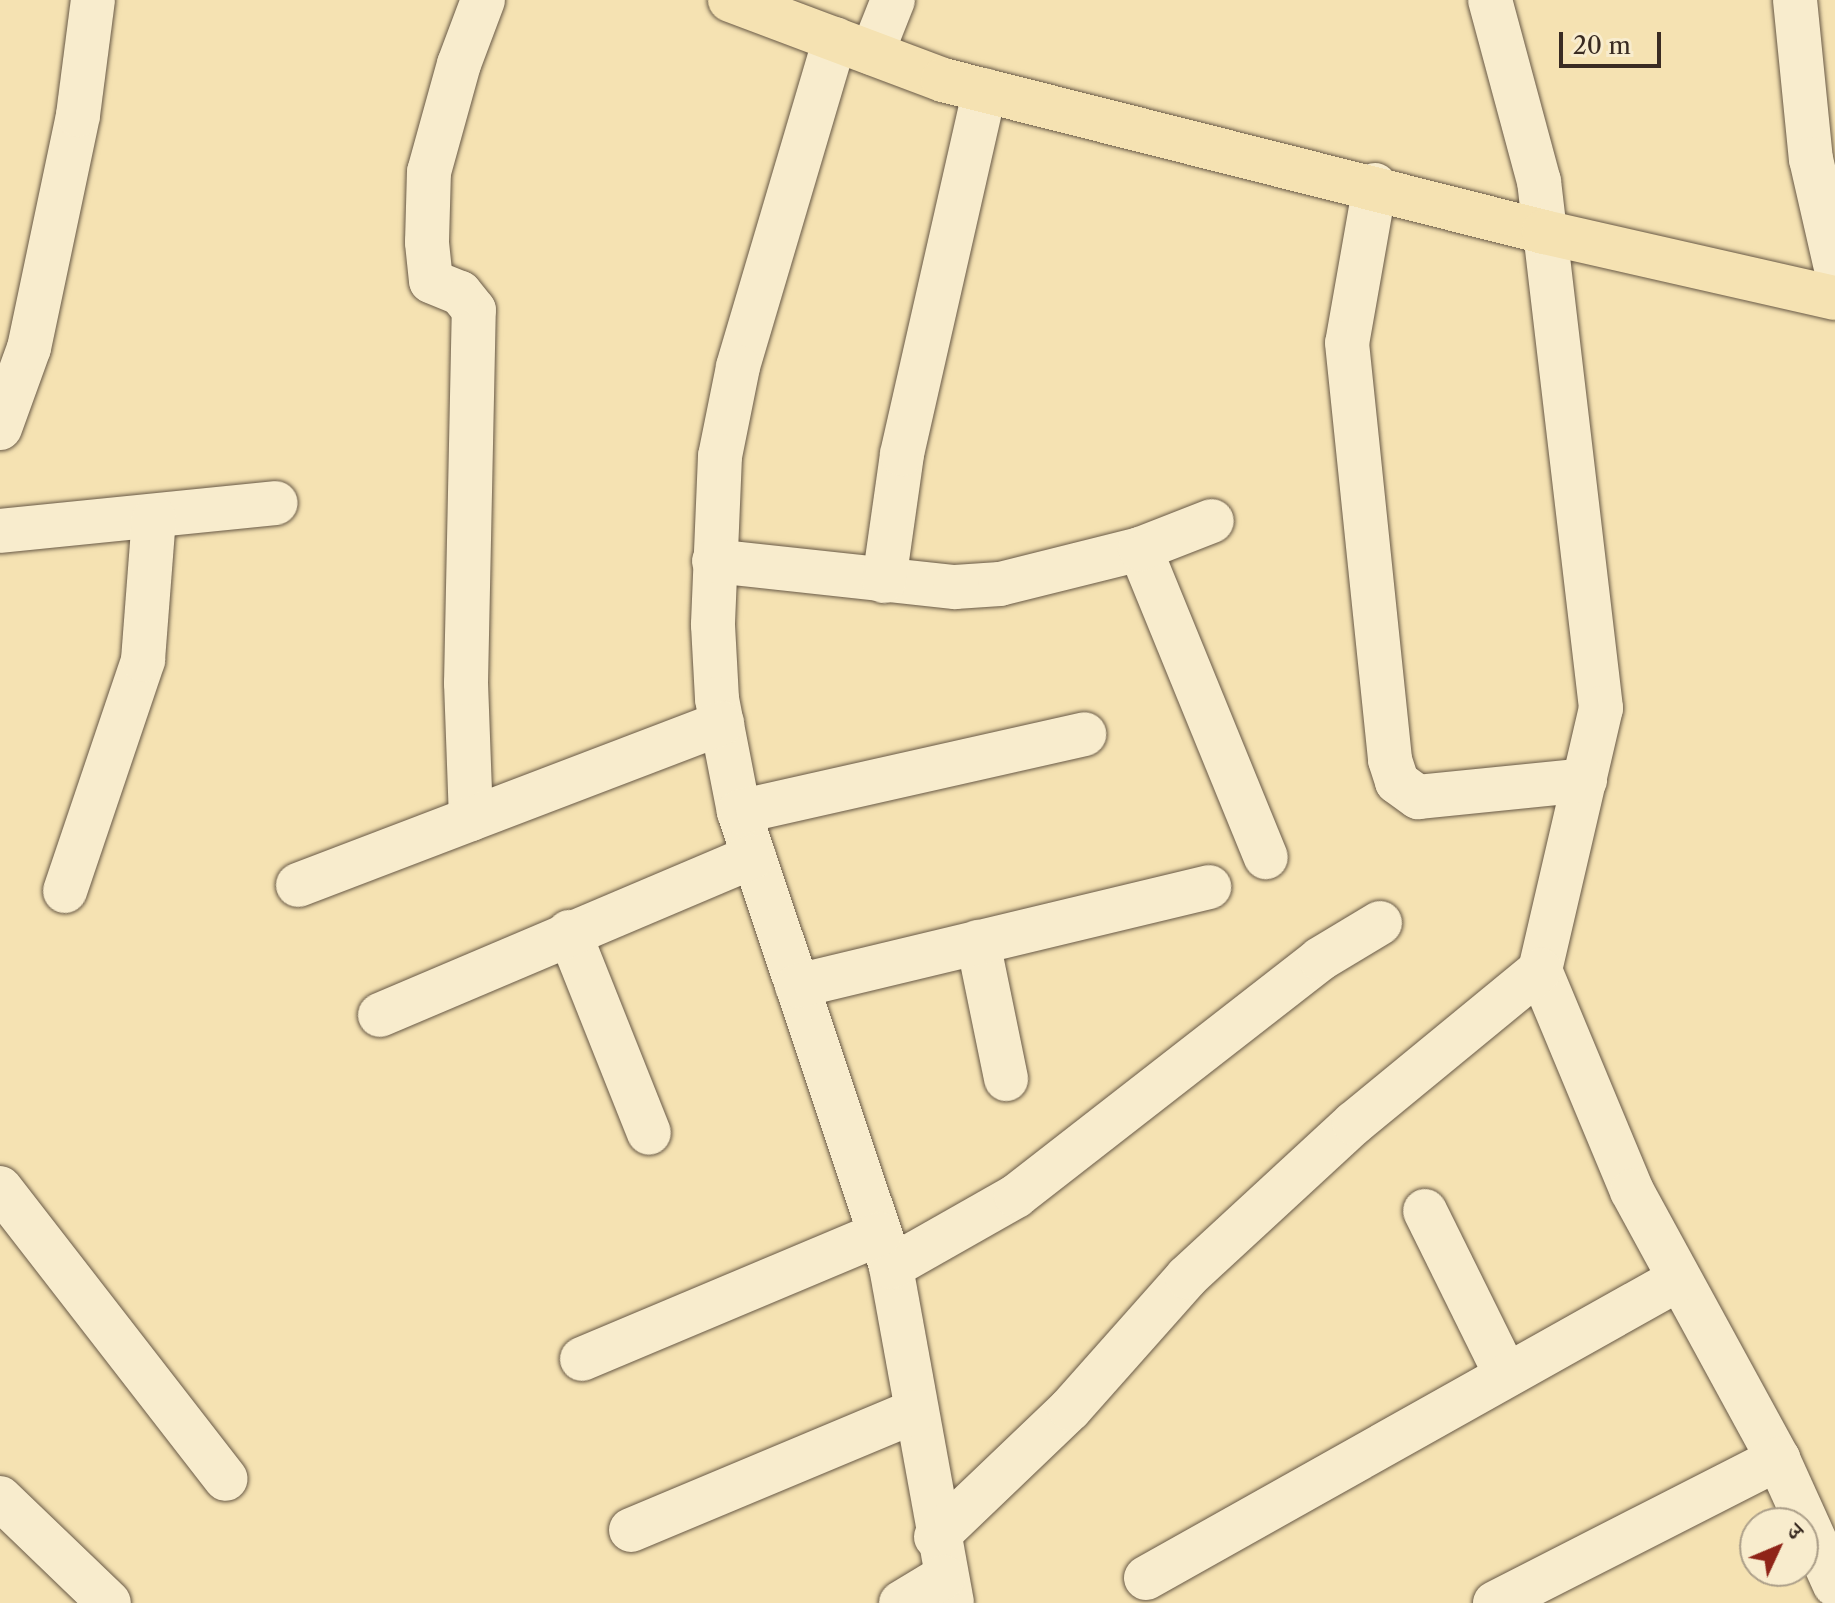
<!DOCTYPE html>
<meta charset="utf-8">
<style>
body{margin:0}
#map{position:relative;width:1835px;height:1603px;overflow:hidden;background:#f5e2b2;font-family:"Libre Caslon Text","Noto Serif Devanagari",serif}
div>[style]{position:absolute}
.roads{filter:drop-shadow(0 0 2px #685946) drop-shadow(0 0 2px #685946)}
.minor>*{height:44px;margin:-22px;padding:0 22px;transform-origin:22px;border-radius:22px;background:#f8eccd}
.highway>*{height:44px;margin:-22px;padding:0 22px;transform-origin:22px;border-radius:22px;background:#f5e2b2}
span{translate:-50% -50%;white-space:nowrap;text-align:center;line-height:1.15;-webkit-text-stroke:6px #f8eccd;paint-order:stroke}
.north{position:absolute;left:1739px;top:1507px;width:80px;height:80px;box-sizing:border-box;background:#f8eccd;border:2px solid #ac9f89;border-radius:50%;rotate:46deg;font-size:22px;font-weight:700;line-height:32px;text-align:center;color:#392b22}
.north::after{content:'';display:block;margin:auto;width:28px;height:36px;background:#8f2418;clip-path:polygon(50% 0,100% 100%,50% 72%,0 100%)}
.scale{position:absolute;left:1559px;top:32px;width:102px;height:36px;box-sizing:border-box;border:4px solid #392b22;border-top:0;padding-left:10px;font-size:24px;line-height:28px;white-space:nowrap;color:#392b22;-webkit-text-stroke:6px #f8eccd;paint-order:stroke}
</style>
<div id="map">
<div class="roads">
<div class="minor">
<i style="left:1490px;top:0;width:188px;rotate:74.9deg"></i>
<i style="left:1539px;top:181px;width:531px;rotate:83.29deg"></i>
<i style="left:1601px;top:708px;width:269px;rotate:103.1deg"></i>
<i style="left:1540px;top:970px;width:239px;rotate:67.4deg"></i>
<i style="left:1632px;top:1191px;width:305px;rotate:61.4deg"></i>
<i style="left:1778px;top:1459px;width:138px;rotate:65.7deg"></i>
<i style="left:1795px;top:0;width:160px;rotate:84.3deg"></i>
<i style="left:1811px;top:159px;width:108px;rotate:77.1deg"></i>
<i style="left:835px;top:39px;width:342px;rotate:106.5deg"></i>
<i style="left:738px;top:367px;width:91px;rotate:101.4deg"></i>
<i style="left:720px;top:456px;width:169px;rotate:92.4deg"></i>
<i style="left:713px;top:625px;width:74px;rotate:86.9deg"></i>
<i style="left:717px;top:699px;width:115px;rotate:79deg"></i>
<i style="left:739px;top:812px;width:480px;rotate:71.5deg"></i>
<i style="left:891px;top:1267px;width:341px;rotate:79.7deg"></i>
<i style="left:872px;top:53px;width:57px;rotate:-68.4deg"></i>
<i style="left:1375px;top:185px;width:160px;rotate:100deg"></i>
<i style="left:1347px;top:343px;width:419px;rotate:84.1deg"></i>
<i style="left:1390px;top:760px;width:23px;rotate:72deg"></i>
<i style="left:1397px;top:782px;width:26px;rotate:36deg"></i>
<i style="left:1418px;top:797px;width:168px;rotate:-5.8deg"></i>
<i style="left:0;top:428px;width:85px;rotate:-70.1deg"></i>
<i style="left:29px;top:348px;width:238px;rotate:-78.1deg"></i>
<i style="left:78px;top:115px;width:116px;rotate:-82.6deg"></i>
<i style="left:0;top:531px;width:277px;rotate:-5.8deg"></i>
<i style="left:1140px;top:549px;width:333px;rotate:67.8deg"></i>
<i style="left:714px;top:561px;width:242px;rotate:6.2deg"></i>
<i style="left:955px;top:587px;width:45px;rotate:-3.8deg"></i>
<i style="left:1000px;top:584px;width:144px;rotate:-14deg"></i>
<i style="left:1140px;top:549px;width:77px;rotate:-21.3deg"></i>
<i style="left:884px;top:581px;width:128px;rotate:-81.9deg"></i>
<i style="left:902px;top:454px;width:373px;rotate:-77.2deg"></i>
<i style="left:739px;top:812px;width:354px;rotate:-12.7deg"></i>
<i style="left:471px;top:819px;width:136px;rotate:-92.1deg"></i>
<i style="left:466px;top:683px;width:373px;rotate:-88.8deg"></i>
<i style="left:474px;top:310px;width:22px;rotate:-129deg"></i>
<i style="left:460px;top:293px;width:31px;rotate:-158deg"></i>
<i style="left:431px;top:281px;width:39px;rotate:-96deg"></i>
<i style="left:427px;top:242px;width:70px;rotate:-88.4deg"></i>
<i style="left:429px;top:172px;width:112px;rotate:-74.5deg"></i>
<i style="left:459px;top:64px;width:68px;rotate:-69.4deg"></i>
<i style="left:298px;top:885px;width:454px;rotate:-20.9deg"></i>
<i style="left:65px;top:891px;width:244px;rotate:-71.3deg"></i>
<i style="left:143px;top:660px;width:142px;rotate:-85.6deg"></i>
<i style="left:569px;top:932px;width:216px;rotate:68.3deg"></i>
<i style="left:978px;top:942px;width:140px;rotate:78.4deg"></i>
<i style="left:797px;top:986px;width:424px;rotate:-13.5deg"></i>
<i style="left:380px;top:1015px;width:406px;rotate:-23deg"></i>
<i style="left:0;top:1188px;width:368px;rotate:52.2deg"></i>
<i style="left:1425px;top:1211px;width:181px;rotate:63.7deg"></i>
<i style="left:891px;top:1267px;width:144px;rotate:-29.6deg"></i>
<i style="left:1016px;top:1196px;width:385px;rotate:-37.9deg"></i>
<i style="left:1320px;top:959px;width:70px;rotate:-31deg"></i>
<i style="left:582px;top:1359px;width:323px;rotate:-22.8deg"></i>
<i style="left:0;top:1498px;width:151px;rotate:43.9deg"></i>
<i style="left:631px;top:1530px;width:306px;rotate:-22.7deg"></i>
<i style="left:936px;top:1537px;width:185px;rotate:-43.7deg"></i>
<i style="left:1070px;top:1409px;width:176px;rotate:-48.4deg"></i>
<i style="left:1187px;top:1277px;width:227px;rotate:-42.7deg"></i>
<i style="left:1354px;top:1123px;width:241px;rotate:-39.4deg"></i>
<i style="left:1146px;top:1578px;width:611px;rotate:-29.29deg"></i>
<i style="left:901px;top:1603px;width:50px;rotate:-31.2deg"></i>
<i style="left:1495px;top:1603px;width:318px;rotate:-27deg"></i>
</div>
<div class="highway">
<i style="left:730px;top:0;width:228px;rotate:20.6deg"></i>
<i style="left:943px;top:80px;width:620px;rotate:14.19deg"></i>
<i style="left:1544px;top:232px;width:298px;rotate:12.8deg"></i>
</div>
</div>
<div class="north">उ</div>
<div class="scale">20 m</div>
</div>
